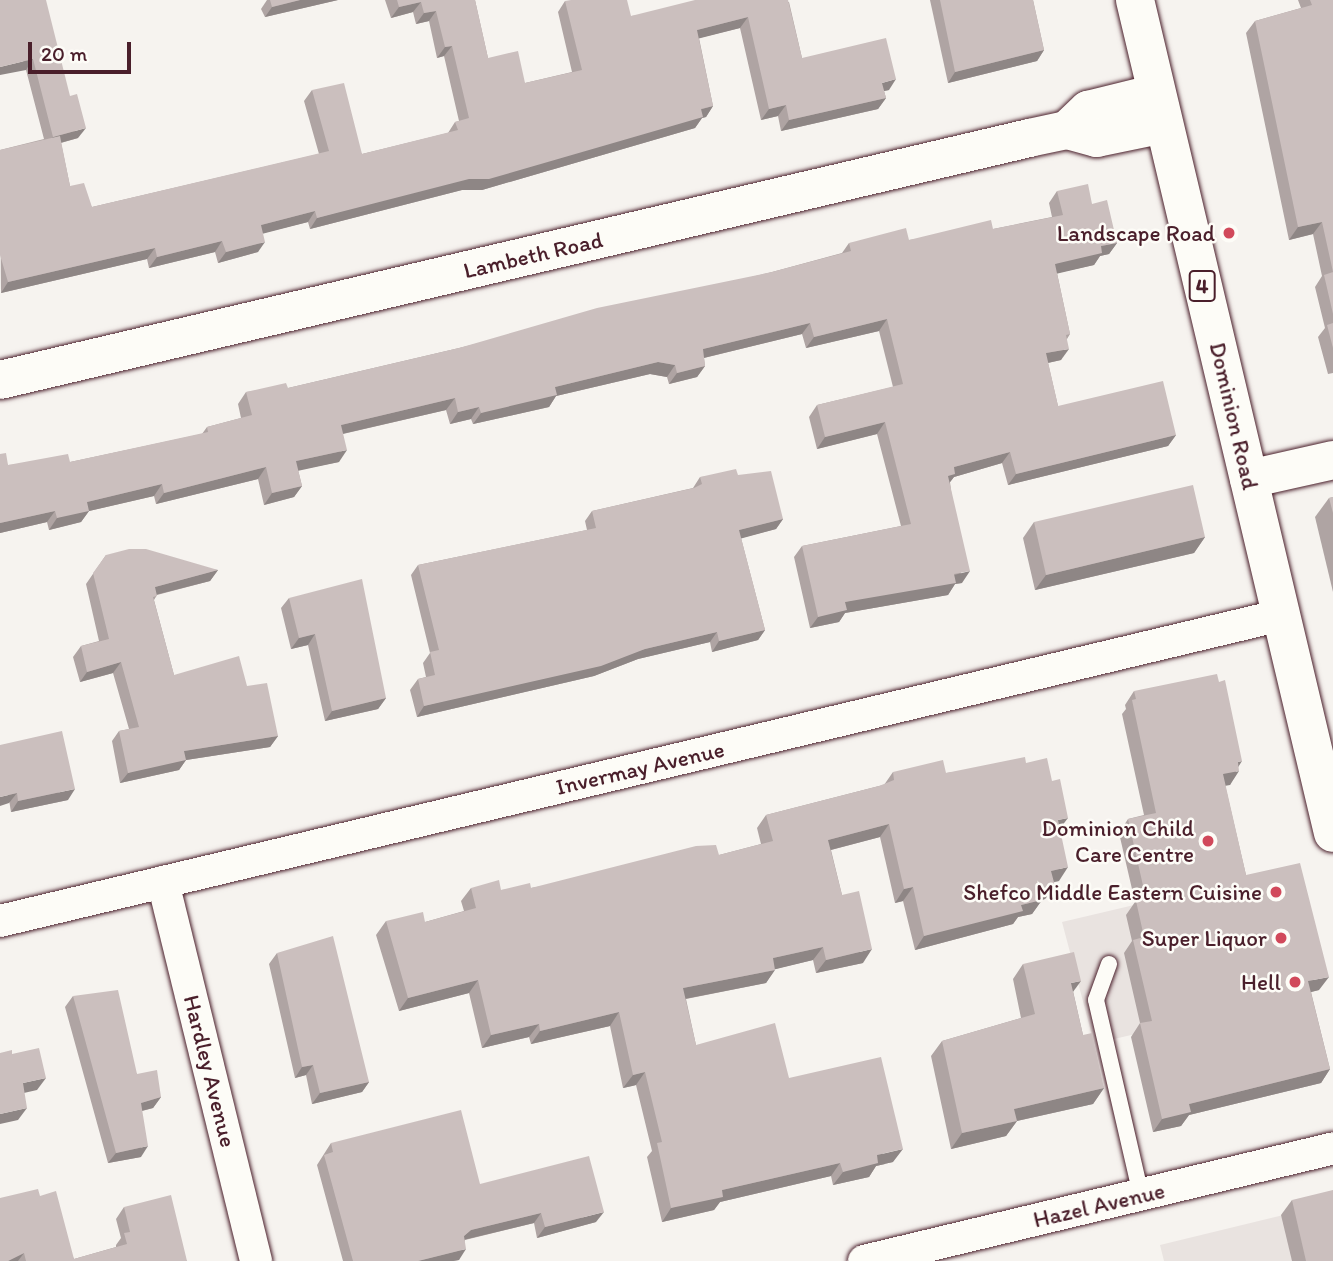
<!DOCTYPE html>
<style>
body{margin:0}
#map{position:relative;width:1333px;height:1261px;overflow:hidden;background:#f6f3ef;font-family:Itim,sans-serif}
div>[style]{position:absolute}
.built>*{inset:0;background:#e9e3e0}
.roads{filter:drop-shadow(0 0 2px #4a1f2b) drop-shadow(0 0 2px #4a1f2b)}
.service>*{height:16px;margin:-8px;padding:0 8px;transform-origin:8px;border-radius:8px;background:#fdfcf7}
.minor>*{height:32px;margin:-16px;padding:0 16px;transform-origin:16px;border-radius:16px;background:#fdfcf7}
.tertiary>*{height:38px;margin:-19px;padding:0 19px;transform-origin:19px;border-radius:19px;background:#fdfcf7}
.primary>*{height:38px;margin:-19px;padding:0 19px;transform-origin:19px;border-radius:19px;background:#fdfcf7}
.wall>*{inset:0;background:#afa4a3}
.shaded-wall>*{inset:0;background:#8e8685}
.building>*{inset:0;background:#cbbfbe}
.dots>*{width:19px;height:19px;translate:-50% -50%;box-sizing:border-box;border:4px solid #fdfcf7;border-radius:50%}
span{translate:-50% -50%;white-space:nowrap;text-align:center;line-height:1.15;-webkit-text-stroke:5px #fdfcf7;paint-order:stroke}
.shield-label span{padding:2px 5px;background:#fdfcf7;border:2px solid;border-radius:5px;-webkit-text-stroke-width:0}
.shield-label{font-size:21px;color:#4a1f2b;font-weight:700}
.poi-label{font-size:23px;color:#4a1f2b}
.right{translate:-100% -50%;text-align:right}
.street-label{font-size:23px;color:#4a1f2b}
.scale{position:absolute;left:28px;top:42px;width:103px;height:32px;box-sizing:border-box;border:4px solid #4a1f2b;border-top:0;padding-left:9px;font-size:21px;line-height:24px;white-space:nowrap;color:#4a1f2b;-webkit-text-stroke:5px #fdfcf7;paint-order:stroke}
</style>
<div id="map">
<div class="built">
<i style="clip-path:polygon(1283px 870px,1312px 993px,1114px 1039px,1138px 1141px,1121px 1145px,1062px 922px)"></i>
<i style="clip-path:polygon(1333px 1203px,1333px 1261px,1164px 1261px,1160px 1245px)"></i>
</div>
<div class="roads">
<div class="service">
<i style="left:1109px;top:964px;width:38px;rotate:110deg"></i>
<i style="left:1096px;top:1000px;width:200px;rotate:77deg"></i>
</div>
<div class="minor">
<i style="left:163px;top:882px;width:390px;rotate:76.2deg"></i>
<i style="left:0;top:921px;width:1317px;rotate:-13.43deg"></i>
<i style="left:864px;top:1261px;width:482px;rotate:-13.5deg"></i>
</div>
<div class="tertiary">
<i style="left:1067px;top:130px;width:29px;rotate:-44deg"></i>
<i style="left:1088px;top:110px;width:70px;rotate:-14deg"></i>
<i style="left:0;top:380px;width:1057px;rotate:-13.23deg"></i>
<i style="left:1029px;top:138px;width:39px;rotate:-12deg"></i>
<i style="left:1067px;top:130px;width:31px;rotate:15deg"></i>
<i style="left:1097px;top:138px;width:68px;rotate:-11.8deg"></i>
<i style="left:1249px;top:479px;width:86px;rotate:-12.7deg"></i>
</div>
<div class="primary">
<i style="left:1135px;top:0;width:856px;rotate:76.63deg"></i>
</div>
</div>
<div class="wall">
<i style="clip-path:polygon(0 0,78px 138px,61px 143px,70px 186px,92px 207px,319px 154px,304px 101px,312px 90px,362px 154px,448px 133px,455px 122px,459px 121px,444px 56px,437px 58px,429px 21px,416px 24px,413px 12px,391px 18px,385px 0,475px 0,488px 58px,525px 83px,572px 72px,558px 12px,565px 1px,631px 16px,789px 2px,802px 58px,889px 90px,884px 91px,886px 98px,878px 109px,781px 131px,778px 116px,761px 120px,740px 28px,699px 38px,713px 106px,706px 117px,702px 118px,695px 128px,482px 190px,462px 190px,310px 229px,308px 222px,263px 233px,258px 252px,218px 263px,215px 252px,149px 268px,147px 259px,1px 293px,0 150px,44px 139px,26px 70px)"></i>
<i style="clip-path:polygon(267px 0,338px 0,265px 17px,261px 9px)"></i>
<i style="clip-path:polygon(930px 0,1033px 0,1044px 50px,1037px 61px,948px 83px)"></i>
<i style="clip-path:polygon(1298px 0,1333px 0,1333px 373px,1328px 374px,1318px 337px,1325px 328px,1315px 287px,1322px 276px,1313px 234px,1289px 240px,1246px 33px,1255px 21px,1301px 8px)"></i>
<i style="clip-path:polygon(1057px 191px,1092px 204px,1117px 243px,1109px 254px,1100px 256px,1094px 265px,1057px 273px,1070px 334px,1067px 339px,1061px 360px,1048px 363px,1058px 406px,1176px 435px,1168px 446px,1008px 485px,1002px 463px,954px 477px,950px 482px,962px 583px,955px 584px,948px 595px,845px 613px,839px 622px,810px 628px,794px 557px,802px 546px,901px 526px,877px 434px,817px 449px,809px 417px,817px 405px,893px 387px,879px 331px,806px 348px,802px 334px,704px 358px,705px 366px,697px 377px,669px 384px,667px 377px,650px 374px,556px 396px,549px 407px,473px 424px,471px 419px,450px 424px,446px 410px,343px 434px,339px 462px,298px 470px,302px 486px,294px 497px,264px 505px,258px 479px,156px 504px,154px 496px,89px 511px,81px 522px,49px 530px,47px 522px,0 533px,0 454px,8px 465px,70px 462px,202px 434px,207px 427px,241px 418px,238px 404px,246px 392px,288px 388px,459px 348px,772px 272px,842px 253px,849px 243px,909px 240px,993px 229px,1052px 217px,1049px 203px)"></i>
<i style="clip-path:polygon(738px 475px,783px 519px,776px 529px,741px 538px,765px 630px,758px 640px,712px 652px,710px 642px,638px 659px,594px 676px,417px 717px,410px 690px,418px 679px,426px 677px,423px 663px,430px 653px,411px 575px,418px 565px,587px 530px,585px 521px,592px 511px,693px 488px,700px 477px)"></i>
<i style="clip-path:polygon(1333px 497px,1333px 592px,1315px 517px,1329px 498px)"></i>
<i style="clip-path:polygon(1034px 522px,1205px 537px,1194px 553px,1035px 590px,1023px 538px)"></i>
<i style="clip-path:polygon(106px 555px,218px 570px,210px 581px,157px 595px,154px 600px,174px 675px,247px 686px,278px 736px,270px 747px,186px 760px,179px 770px,120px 783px,112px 741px,119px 731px,129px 729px,113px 673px,80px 682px,73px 657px,81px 646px,99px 641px,86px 584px)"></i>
<i style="clip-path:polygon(289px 598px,386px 698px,378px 709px,325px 721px,308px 645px,291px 649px,281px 608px)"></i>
<i style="clip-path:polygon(1134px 691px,1238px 767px,1230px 785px,1225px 785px,1246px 875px,1319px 990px,1311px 992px,1330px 1069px,1321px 1083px,1189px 1115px,1181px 1126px,1153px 1132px,1131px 1037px,1140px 1023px,1124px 953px,1132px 941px,1126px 915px,1135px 902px,1119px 833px,1128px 819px,1144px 815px,1122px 714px,1126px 709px,1125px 705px)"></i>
<i style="clip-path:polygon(0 745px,68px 800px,11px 812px)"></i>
<i style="clip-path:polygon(1026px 763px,1060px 829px,1059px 881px,1054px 882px,1055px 886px,1045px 899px,1042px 900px,1032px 914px,1018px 917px,1013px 924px,915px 950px,903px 901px,895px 903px,880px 837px,831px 850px,842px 895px,863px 963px,816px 973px,813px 960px,775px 969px,766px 983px,686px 999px,696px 1045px,789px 1078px,893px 1162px,876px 1166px,869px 1177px,833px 1185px,831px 1176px,720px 1202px,714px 1210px,662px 1222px,647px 1157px,652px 1151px,636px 1085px,623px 1088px,610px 1026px,531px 1044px,529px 1037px,482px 1048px,469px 993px,399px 1011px,376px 935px,386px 921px,425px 922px,464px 911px,461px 901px,471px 888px,501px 890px,531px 888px,719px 855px,761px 844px,757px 828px,766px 815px,879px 786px,884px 785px,893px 772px,946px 773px)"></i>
<i style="clip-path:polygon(277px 953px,369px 1082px,362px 1092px,312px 1104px,306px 1075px,295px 1078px,269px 964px)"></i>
<i style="clip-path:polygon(1023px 964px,1073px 991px,1083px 1035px,1104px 1088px,1093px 1104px,1017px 1121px,1006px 1136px,951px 1149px,931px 1056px,942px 1041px,1021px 1018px,1013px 979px)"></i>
<i style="clip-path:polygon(73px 996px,137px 1074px,161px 1097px,153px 1108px,142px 1111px,141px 1157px,108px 1163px,65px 1007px)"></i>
<i style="clip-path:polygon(331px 1143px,480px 1184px,596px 1222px,537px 1238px,534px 1223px,465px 1240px,459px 1260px,453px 1261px,343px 1261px,317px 1165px)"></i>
<i style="clip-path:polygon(40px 1196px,74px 1259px,116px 1247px,116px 1245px,121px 1238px,116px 1219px,124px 1207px,187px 1261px,0 1261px)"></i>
<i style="clip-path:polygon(1292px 1200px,1333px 1261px,1292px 1261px,1281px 1215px)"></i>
</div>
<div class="shaded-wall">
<i style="clip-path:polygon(300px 0,338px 0,265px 17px,272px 7px)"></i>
<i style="clip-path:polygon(421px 2px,413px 12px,391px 18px,399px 7px)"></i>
<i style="clip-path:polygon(436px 11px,429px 21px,416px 24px,424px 13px)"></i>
<i style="clip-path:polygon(748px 17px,740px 28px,689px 41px,697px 30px)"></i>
<i style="clip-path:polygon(452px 46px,444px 56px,437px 58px,445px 47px)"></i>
<i style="clip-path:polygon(1044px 50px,1037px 61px,948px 83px,955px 72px)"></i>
<i style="clip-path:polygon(33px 59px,26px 70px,0 75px,0 67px)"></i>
<i style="clip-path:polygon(896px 79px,889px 90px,874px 93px,882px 83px)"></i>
<i style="clip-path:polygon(886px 98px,878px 109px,781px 131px,789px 120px)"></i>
<i style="clip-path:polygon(786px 105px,778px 116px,761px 120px,769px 109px)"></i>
<i style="clip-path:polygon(713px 106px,706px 117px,702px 118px,695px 128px,482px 190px,462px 190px,310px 229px,317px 218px)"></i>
<i style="clip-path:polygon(86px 128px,78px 138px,45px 147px,53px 137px)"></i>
<i style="clip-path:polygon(315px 211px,308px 222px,254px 236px,261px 225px)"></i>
<i style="clip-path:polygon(1322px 222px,1313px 234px,1289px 240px,1298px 227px)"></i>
<i style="clip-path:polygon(222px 241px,215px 252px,149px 268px,157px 257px)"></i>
<i style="clip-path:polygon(265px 242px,258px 252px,218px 263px,226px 252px)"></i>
<i style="clip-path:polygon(1117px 243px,1109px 254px,1100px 256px,1094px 265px,1047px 276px,1055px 264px,1101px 246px)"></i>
<i style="clip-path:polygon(155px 248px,147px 259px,1px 293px,8px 282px)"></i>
<i style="clip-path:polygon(887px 319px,879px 331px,806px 348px,814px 337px)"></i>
<i style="clip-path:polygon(810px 323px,802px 334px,695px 360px,703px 349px)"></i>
<i style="clip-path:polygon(1069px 349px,1061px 360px,1038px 365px,1046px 353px)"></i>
<i style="clip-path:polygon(658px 362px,675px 365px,667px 377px,650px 374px,556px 396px,549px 407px,473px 424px,481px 413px,555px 387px)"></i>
<i style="clip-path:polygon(705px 366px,697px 377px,669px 384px,677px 373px)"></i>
<i style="clip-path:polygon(455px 398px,446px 410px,333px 436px,341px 425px)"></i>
<i style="clip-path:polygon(479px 407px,471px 419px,450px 424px,458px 412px)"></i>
<i style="clip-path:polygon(885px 422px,877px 434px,817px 449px,825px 437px)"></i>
<i style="clip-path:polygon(1176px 435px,1168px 446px,1008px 485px,1016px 474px)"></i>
<i style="clip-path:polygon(347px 450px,339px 462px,288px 473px,296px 461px)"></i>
<i style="clip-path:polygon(1010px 452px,1002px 463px,954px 477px,947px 486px,940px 488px,954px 467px)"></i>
<i style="clip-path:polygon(266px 467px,258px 479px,156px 504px,164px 493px)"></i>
<i style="clip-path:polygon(162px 484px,154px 496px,89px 511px,81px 522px,49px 530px,57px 518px,87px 502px)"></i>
<i style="clip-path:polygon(302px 486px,294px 497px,264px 505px,272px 493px)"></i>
<i style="clip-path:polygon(55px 511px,47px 522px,0 533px,0 523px)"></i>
<i style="clip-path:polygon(783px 519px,776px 529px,732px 541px,739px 530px)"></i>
<i style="clip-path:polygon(1205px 537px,1194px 553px,1035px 590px,1046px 575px)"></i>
<i style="clip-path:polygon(218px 570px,210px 581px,147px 597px,155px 587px)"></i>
<i style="clip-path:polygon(970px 571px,962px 583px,955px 584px,948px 595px,845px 613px,839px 622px,810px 628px,818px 617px,845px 602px)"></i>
<i style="clip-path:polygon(765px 630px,758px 640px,712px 652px,719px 641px)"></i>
<i style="clip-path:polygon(717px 632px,710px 642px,638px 659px,594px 676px,417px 717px,424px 706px,645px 649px)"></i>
<i style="clip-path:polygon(315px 634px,308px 645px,291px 649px,299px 638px)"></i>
<i style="clip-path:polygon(121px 662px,113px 673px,80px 682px,87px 672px)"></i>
<i style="clip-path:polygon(386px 698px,378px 709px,325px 721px,332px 711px)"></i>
<i style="clip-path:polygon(278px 736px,270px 747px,186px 760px,179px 770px,120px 783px,128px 773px,184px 751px)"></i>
<i style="clip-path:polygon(1242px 761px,1235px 772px,1239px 771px,1230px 785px,1213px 788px,1223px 774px,1238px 762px)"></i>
<i style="clip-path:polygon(75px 789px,68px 800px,11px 812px,18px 801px)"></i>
<i style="clip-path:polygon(17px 793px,9px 803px,0 806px,0 797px)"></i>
<i style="clip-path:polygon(1068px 818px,1058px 831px,1058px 820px)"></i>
<i style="clip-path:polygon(889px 824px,880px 837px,819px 853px,828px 840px)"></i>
<i style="clip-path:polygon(1068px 867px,1059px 881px,1042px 884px,1051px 871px)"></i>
<i style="clip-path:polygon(1055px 886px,1045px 899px,1030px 903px,1039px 889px)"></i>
<i style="clip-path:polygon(913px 887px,903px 901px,895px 903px,904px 889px)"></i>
<i style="clip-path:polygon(1042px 900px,1032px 914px,1018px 917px,1013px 924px,915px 950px,924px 936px,1021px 905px)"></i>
<i style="clip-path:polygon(823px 947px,813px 960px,764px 972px,773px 958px)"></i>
<i style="clip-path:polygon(872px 949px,863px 963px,816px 973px,826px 960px)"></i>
<i style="clip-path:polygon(775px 970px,766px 983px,674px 1001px,683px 988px)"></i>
<i style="clip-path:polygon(1329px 977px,1319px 990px,1299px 995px,1308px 981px)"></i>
<i style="clip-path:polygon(478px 980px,469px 993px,399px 1011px,408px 998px)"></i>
<i style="clip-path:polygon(1081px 981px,1070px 996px,1071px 983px)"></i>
<i style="clip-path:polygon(619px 1012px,610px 1026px,531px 1044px,540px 1031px)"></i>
<i style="clip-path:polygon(539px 1024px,529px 1037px,482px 1048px,491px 1035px)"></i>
<i style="clip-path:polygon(313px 1065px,306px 1075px,295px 1078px,302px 1067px)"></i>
<i style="clip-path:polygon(1330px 1069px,1321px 1083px,1189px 1115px,1181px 1126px,1153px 1132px,1162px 1119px,1189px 1104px)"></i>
<i style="clip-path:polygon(645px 1072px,636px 1085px,623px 1088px,633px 1075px)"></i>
<i style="clip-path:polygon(46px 1078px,37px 1090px,15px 1095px,23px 1083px)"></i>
<i style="clip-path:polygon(369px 1082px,362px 1092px,312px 1104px,320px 1093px)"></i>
<i style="clip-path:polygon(1104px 1088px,1093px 1104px,1003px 1124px,1014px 1109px)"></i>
<i style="clip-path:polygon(161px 1097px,153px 1108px,133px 1113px,141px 1103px)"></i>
<i style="clip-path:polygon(27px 1108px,18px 1120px,0 1124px,0 1114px)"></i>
<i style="clip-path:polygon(1017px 1121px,1006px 1136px,951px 1149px,962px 1133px)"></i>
<i style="clip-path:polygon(148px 1146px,141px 1157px,108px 1163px,116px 1153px)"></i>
<i style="clip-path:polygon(903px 1149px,893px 1162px,876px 1166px,869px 1177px,833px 1185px,843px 1172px,877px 1155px)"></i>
<i style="clip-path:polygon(840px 1163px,831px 1176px,720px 1202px,714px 1210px,662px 1222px,671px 1208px,722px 1190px)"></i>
<i style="clip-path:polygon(604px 1212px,596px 1222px,537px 1238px,545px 1227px)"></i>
<i style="clip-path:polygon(541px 1213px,534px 1223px,463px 1240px,464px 1236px,471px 1230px)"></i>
<i style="clip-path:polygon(466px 1249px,459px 1260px,453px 1261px,418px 1261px)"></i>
<i style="clip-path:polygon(24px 1253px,18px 1261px,8px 1261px)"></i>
</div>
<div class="building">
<i style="clip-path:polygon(0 0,46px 0,70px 96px,77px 94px,86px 128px,53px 137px,33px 59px,0 67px)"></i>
<i style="clip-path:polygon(270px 0,300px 0,272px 7px)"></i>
<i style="clip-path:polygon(397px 0,475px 0,488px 58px,518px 51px,525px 83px,582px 70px,565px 1px,571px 0,627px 0,631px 16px,695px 0,788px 0,802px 58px,886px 38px,896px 79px,882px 83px,886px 98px,789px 120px,786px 105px,769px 109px,748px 17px,697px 30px,713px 106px,701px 109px,703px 117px,489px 179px,469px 179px,317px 218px,315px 211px,261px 225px,265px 242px,226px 252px,222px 241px,157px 257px,155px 248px,8px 282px,0 255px,0 150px,60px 136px,70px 186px,84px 183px,92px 207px,329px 151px,312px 90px,344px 83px,362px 154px,458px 130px,455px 122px,469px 118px,452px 46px,445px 47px,436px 11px,424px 13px,421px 2px,399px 7px)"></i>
<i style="clip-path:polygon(940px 0,1033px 0,1044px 50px,955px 72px)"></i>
<i style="clip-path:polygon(1310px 0,1333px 0,1333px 314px,1324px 275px,1333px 272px,1322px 222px,1298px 227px,1255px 21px,1312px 5px)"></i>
<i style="clip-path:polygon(1088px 184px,1092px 204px,1107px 200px,1117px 243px,1101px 246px,1102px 253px,1055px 264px,1070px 334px,1066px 335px,1069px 349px,1046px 353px,1058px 406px,1163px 381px,1176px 435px,1016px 474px,1010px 452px,954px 467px,955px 474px,948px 476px,970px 571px,954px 574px,956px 583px,845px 602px,847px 610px,818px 617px,802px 546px,911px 524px,885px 422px,825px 437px,817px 405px,903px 384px,887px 319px,814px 337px,810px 323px,703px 349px,705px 366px,677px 373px,675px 365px,658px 362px,555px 387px,557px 395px,481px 413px,479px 407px,458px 412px,455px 398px,341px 425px,347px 450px,296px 461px,302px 486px,272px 493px,266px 467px,164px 493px,162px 484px,87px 502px,89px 511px,57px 518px,55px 511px,0 523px,0 454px,6px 453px,8px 465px,68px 454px,70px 462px,208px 432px,207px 427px,252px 415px,246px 392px,286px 383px,288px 388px,459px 348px,597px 308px,772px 272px,851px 251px,849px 243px,906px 228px,909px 240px,991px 220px,993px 229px,1063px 215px,1057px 191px)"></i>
<i style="clip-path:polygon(1333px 323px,1333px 348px,1327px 325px)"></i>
<i style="clip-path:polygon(736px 469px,738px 475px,771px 471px,783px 519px,739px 530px,765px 630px,719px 641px,717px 632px,645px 649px,601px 666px,424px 706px,418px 679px,435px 675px,430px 652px,439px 650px,418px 565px,596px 528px,592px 511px,694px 488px,702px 484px,700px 477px)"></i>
<i style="clip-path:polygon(1193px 485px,1205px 537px,1046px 575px,1034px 522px)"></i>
<i style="clip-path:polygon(1333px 497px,1333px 513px,1329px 498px)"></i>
<i style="clip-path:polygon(129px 549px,146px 549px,218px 570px,155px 587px,157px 596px,153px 597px,174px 675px,239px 656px,247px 686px,267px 683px,278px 736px,184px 751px,186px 760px,128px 773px,119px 731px,139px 727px,121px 662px,87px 672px,81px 646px,109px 639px,93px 573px,106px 555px)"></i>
<i style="clip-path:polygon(362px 579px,386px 698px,332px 711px,315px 634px,299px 638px,289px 598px)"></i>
<i style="clip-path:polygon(1217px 674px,1219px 682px,1225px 680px,1242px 761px,1238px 762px,1239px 771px,1223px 774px,1246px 875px,1300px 863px,1329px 977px,1308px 981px,1330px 1069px,1189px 1104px,1191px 1112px,1162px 1119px,1140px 1023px,1152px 1021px,1133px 940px,1144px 937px,1136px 901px,1146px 899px,1128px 819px,1156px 813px,1132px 700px,1136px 699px,1134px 691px)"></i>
<i style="clip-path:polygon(62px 731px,75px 789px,18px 801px,17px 793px,0 797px,0 745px)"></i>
<i style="clip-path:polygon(1025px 757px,1026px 763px,1047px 758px,1052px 781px,1060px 779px,1068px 818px,1058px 820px,1068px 867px,1051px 871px,1055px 886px,1039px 889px,1042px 900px,1021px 905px,1023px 911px,924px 936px,913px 887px,904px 889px,889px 824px,828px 840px,842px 895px,859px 891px,872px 949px,826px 960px,823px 947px,773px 958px,775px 970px,683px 988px,696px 1045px,775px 1023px,789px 1078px,881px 1057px,903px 1149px,877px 1155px,878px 1163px,843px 1172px,840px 1163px,722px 1190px,723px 1197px,671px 1208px,657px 1143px,662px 1142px,645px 1072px,633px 1075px,619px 1012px,540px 1031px,539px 1024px,491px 1035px,478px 980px,408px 998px,386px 921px,423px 912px,425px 922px,476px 908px,471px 888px,499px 880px,501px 890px,530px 883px,531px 888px,696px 846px,716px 845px,719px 855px,773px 841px,766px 815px,879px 786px,894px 780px,893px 772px,943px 760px,946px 773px)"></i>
<i style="clip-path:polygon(333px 936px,369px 1082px,320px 1093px,313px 1065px,302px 1067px,277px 953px)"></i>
<i style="clip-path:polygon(1074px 952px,1081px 981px,1071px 983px,1083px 1035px,1092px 1033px,1104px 1088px,1014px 1109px,1017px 1121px,962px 1133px,942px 1041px,1035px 1014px,1023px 964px)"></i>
<i style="clip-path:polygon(118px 990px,137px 1074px,157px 1070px,161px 1097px,141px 1103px,148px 1146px,116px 1153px,73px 996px)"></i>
<i style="clip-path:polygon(39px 1048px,46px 1078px,23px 1083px,27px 1108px,0 1114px,0 1053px,12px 1050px,12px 1054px)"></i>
<i style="clip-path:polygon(461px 1110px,480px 1184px,589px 1156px,604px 1212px,545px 1227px,541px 1213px,471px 1230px,464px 1236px,466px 1249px,418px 1261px,353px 1261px,324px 1155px,333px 1152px,331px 1143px)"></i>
<i style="clip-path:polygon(38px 1189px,40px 1196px,56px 1191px,74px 1259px,127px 1244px,124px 1233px,130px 1232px,124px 1207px,171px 1195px,187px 1261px,26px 1261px,24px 1253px,8px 1261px,0 1261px,0 1198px)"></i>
<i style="clip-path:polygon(1333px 1190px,1333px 1261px,1306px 1261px,1292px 1200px)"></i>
</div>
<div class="dots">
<i style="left:1229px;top:233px;background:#d1495b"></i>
<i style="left:1208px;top:841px;background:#d1495b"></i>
<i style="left:1276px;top:892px;background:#d1495b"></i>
<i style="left:1281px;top:938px;background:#d1495b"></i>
<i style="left:1295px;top:982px;background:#d1495b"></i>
</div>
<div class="shield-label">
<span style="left:1202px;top:286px">4</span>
</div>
<div class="poi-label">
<span class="right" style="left:1215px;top:233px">Landscape Road</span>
<span class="right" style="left:1194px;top:841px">Dominion Child<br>Care Centre</span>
<span class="right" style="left:1262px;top:892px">Shefco Middle Eastern Cuisine</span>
<span class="right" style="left:1267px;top:938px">Super Liquor</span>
<span class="right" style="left:1281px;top:982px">Hell</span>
</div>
<div class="street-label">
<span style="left:533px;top:255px;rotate:-13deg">Lambeth Road</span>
<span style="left:1234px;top:416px;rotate:77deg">Dominion Road</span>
<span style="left:640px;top:768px;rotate:-13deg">Invermay Avenue</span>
<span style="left:210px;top:1071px;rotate:76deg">Hardley Avenue</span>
<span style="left:1099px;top:1205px;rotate:-13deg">Hazel Avenue</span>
</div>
<div class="scale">20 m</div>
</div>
